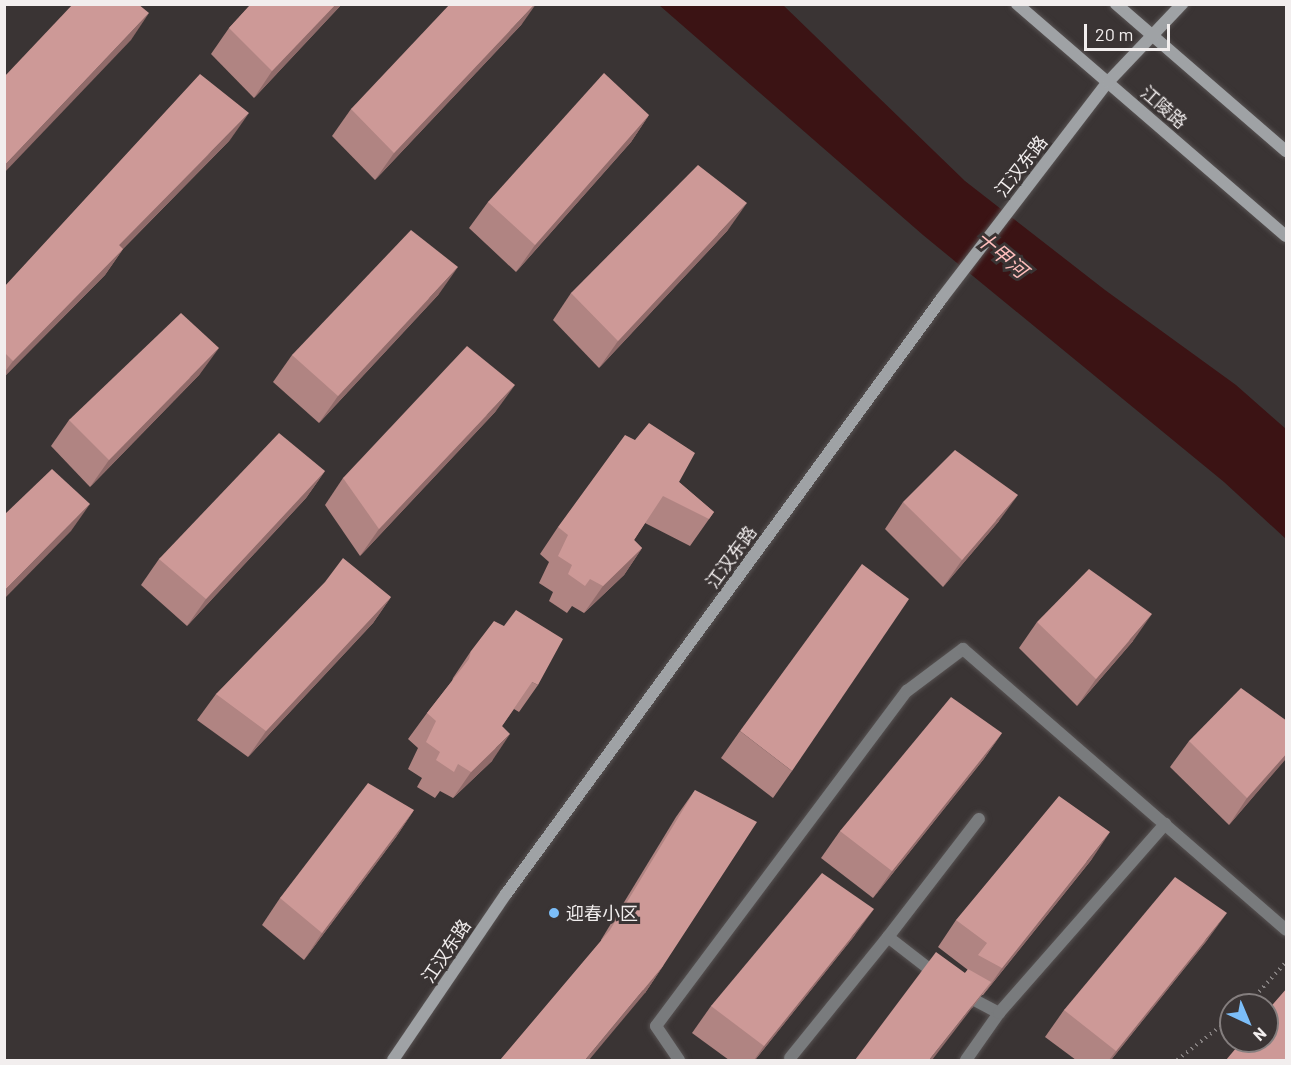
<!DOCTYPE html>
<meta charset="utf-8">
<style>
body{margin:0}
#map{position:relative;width:1291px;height:1065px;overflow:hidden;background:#3a3434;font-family:Barlow,"Noto Sans SC",sans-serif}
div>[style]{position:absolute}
.water>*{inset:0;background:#3b1314}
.path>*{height:4px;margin-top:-2px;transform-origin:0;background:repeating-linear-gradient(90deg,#858080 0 1.5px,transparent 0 6px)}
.roads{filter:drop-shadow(0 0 2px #575252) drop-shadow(0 0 2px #575252)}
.street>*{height:12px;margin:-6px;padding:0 6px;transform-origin:6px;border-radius:6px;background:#797b7d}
.secondary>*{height:12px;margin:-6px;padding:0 6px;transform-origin:6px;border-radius:6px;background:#9fa2a5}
.wall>*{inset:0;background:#b08482}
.shaded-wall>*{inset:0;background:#906b6a}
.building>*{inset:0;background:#cd9997}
.dots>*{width:16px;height:16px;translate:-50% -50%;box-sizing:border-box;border:3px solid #3a3434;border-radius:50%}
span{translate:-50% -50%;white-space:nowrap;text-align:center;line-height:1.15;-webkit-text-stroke:6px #3a3434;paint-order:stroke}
.street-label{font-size:18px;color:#f2eeee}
.poi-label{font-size:18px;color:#f2eeee}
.left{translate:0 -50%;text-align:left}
.water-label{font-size:20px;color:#ffbebc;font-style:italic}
.frame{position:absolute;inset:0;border:6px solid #f2eeee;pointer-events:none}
.north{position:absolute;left:1219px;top:993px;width:60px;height:60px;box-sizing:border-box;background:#3a3434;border:2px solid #847e7e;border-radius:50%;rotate:136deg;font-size:16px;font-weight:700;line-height:24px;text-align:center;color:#f2eeee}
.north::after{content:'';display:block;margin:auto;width:21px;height:27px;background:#7cbef9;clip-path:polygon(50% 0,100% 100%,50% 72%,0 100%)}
.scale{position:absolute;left:1084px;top:24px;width:86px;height:27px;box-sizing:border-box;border:3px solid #f2eeee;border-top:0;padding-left:8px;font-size:18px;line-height:21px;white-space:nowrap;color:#f2eeee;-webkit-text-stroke:4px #3a3434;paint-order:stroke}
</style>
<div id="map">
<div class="water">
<i style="clip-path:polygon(659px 5px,783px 5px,965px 181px,1105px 290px,1236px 385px,1286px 429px,1286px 539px,1224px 482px,923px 235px)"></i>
</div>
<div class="path">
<i style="left:1247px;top:1005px;width:58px;rotate:-47.8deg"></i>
<i style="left:1177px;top:1060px;width:68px;rotate:-37.9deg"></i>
</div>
<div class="roads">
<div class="street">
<i style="left:937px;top:975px;width:62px;rotate:-142.2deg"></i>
<i style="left:888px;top:937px;width:149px;rotate:-52.4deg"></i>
<i style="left:963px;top:994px;width:41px;rotate:27.8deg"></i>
<i style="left:790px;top:1058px;width:156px;rotate:-51deg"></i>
<i style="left:679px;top:1060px;width:41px;rotate:-124.1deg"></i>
<i style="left:656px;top:1026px;width:419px;rotate:-53.2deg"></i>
<i style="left:907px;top:691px;width:70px;rotate:-36.9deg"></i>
<i style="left:963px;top:649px;width:428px;rotate:41deg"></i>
<i style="left:966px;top:1060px;width:57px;rotate:-54.9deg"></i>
<i style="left:999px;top:1013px;width:252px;rotate:-48.7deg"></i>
</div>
<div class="secondary">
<i style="left:1017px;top:4px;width:355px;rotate:40.8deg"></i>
<i style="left:1116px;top:4px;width:225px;rotate:40.9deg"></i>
<i style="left:393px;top:1060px;width:201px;rotate:-55.8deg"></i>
<i style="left:506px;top:894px;width:738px;rotate:-53.81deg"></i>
<i style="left:942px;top:298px;width:272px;rotate:-52.5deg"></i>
<i style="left:1108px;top:82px;width:108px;rotate:-46.5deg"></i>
</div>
</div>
<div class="wall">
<i style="clip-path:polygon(251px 4px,342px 4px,254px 98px,211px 54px,229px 28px)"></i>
<i style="clip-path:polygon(522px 24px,375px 180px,332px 136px,351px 109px)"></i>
<i style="clip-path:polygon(649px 115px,631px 142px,516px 272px,469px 228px,488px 202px)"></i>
<i style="clip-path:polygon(230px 140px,123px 249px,105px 275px,4px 377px,4px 287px)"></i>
<i style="clip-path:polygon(728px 230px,599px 368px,553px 320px,571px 293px)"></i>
<i style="clip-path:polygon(439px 294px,319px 423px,273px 382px,292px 355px)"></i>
<i style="clip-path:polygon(200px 374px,90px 487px,51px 446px,69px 420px)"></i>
<i style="clip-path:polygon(496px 411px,360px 556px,325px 505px,343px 478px)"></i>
<i style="clip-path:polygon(325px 471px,306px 498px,187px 626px,141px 585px,159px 559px)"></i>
<i style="clip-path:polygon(679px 482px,714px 512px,690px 546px,645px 523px,634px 540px,642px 548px,624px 575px,584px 613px,572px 606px,567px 613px,549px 601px,553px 592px,539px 583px,549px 562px,540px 554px,558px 527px)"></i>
<i style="clip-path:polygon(903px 502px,999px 521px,943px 587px,885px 529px)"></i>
<i style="clip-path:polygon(391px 597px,373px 623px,248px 757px,197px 720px,216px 694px)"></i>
<i style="clip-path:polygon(1037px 622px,1133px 641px,1077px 706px,1019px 648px)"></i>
<i style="clip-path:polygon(471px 651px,538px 685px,519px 712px,514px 709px,502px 726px,492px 761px,453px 798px,440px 791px,435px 798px,417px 787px,422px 778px,408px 769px,418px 748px,408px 739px,427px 713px,452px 681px,453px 678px)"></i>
<i style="clip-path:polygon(1287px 721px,1287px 757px,1229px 825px,1170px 767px,1189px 741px)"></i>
<i style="clip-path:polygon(740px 731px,792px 771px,773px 798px,721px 758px)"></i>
<i style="clip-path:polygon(1002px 733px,983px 760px,873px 898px,821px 858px,840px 831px)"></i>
<i style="clip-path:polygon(695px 790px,663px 966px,645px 993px,601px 940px,676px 817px)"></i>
<i style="clip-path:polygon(414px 810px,396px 837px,304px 960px,262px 925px,280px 898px)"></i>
<i style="clip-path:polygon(1092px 859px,983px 995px,982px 995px,972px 1008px,965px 973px,968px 970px,938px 947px,956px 920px)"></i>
<i style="clip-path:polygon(855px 935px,755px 1060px,729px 1060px,692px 1033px,711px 1006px)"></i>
<i style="clip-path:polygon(1208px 939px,1111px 1060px,1076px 1060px,1045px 1037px,1064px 1010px)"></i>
</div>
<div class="shaded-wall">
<i style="clip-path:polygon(336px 4px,342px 4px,254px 98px,272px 71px)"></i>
<i style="clip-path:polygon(535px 4px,536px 4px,522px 24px,375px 180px,394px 153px)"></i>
<i style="clip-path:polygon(149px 13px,131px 40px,4px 173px,4px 166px)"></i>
<i style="clip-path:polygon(249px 113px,230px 140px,100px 272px,119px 245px)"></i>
<i style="clip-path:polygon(649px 115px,631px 142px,516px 272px,535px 245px)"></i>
<i style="clip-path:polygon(747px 203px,728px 230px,599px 368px,618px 341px)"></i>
<i style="clip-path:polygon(123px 249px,105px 275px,4px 377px,4px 373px,13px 361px)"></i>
<i style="clip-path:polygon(458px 267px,439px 294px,319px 423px,338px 396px)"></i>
<i style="clip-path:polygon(219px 348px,200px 374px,90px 487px,109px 460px)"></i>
<i style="clip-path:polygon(515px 385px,496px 411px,360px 556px,379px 529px)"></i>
<i style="clip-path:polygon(325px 471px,306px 498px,187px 626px,206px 599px)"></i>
<i style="clip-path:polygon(1018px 495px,999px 521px,943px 587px,962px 560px)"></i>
<i style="clip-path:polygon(90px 504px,71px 531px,4px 599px,4px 591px)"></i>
<i style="clip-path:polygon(642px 548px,624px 575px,584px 613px,603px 586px)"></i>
<i style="clip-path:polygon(391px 597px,373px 623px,248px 757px,266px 731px)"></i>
<i style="clip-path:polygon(1152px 614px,1133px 641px,1077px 706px,1096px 679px)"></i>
<i style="clip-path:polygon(1002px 733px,983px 760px,873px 898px,892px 871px)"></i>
<i style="clip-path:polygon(510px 734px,492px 761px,453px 798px,471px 772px)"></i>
<i style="clip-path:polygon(1287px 753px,1287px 757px,1285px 760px,1229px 825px,1247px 798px)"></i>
<i style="clip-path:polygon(414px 810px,396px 837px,304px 960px,322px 933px)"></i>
<i style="clip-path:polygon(1110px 832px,1092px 859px,983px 995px,1002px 968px)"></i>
<i style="clip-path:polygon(874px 909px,855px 935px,755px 1060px,754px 1060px,764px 1046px)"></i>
<i style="clip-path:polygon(1227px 913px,1208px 939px,1111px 1060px,1109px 1060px)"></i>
<i style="clip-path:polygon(663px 966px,645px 993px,589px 1060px,585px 1060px)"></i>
<i style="clip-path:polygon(991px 982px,972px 1008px,932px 1060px,929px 1060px)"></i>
</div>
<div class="building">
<i style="clip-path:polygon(73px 4px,138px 4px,149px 13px,4px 166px,4px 77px)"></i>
<i style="clip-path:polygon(251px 4px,336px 4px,272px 71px,229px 28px)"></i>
<i style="clip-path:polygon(450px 4px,535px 4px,394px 153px,351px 109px)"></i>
<i style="clip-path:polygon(604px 73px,649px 115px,535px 245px,488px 202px)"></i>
<i style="clip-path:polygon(200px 74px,249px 113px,119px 245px,123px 249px,13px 361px,4px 352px,4px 287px)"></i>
<i style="clip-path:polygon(698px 165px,747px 203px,618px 341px,571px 293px)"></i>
<i style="clip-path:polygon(411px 230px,458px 267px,338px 396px,292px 355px)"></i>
<i style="clip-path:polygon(181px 313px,219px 348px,109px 460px,69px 420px)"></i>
<i style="clip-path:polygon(467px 346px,515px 385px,379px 529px,343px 478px)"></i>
<i style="clip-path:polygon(649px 423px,695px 453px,679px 482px,714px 512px,709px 519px,663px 496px,634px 540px,642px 548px,603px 586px,590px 579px,585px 586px,568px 574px,572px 565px,558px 556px,568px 535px,558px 527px,625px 435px,635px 440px)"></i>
<i style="clip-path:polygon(279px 433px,325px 471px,206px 599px,159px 559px)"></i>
<i style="clip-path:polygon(955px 450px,1018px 495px,962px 560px,903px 502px)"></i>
<i style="clip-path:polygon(52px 469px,90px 504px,4px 591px,4px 515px)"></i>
<i style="clip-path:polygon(343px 558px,391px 597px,266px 731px,216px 694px,325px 582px)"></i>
<i style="clip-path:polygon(862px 564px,909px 599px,792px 771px,740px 731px)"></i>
<i style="clip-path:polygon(1089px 569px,1152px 614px,1096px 679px,1037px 622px)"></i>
<i style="clip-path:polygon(516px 610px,563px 639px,538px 685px,532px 682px,502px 726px,510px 734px,471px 772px,458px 764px,454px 772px,436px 760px,440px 752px,426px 742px,436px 721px,427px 713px,469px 659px,471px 651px,494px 621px,504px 626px)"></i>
<i style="clip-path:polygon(1241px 688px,1287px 721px,1287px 753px,1247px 798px,1189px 741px)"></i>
<i style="clip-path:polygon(951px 697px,1002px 733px,892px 871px,840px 831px)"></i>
<i style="clip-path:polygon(368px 783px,414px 810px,322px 933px,280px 898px)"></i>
<i style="clip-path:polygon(695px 790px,757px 822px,663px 966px,585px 1060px,500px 1060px,610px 930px)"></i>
<i style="clip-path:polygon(1059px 796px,1110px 832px,1002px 968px,978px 955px,987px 943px,956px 920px)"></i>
<i style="clip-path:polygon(822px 873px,874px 909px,764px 1046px,711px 1006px)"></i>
<i style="clip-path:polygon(1175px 877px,1227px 913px,1116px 1051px,1064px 1010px)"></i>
<i style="clip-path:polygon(936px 952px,965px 973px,968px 969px,991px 982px,929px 1060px,855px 1060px)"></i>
<i style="clip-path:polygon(1287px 988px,1287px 1060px,1226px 1060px,1242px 1041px,1267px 1041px,1267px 1011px)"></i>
</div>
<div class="dots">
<i style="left:554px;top:913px;background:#7cbef9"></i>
</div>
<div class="street-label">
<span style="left:1164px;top:107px;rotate:41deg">江陵路</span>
<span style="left:1021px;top:166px;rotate:-52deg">江汉东路</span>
<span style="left:731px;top:557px;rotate:-54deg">江汉东路</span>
<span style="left:446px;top:951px;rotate:-56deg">江汉东路</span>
</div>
<div class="poi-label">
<span class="left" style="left:566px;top:913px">迎春小区</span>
</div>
<div class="water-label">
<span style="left:1002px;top:254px;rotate:40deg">十甲河</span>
</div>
<div class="frame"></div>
<div class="north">N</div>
<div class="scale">20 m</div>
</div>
